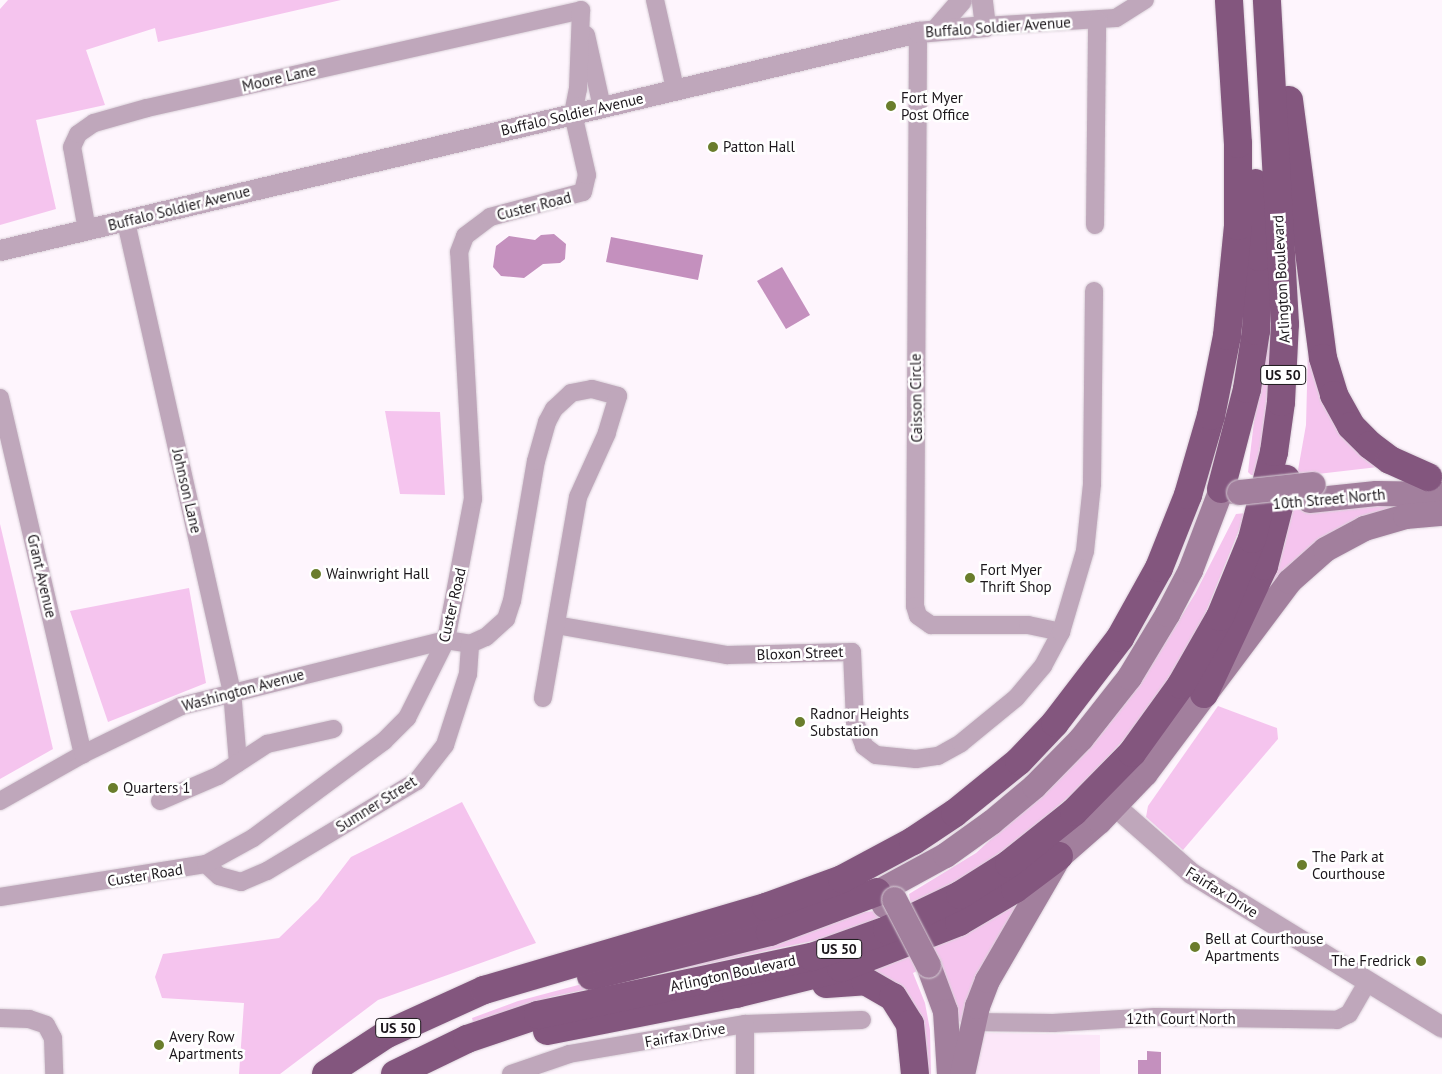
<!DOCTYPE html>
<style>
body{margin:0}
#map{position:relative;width:1442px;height:1074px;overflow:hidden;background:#fef5fd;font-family:"PT Sans",sans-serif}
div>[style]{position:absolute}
.built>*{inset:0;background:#fce7f9}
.green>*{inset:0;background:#f5c4ee}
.water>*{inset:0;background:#c490be}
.roads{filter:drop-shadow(0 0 1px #dad1d9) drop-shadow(0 0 1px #dad1d9)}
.minor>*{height:18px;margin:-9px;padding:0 9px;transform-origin:9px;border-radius:9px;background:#bfa7bb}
.tertiary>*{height:21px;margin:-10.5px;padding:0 10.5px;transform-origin:10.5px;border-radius:10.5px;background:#bfa7bb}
.secondary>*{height:25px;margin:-12.5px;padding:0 12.5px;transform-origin:12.5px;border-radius:12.5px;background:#a27f9d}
.trunk>*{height:28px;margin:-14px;padding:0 14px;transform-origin:14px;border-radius:14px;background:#83567e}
.bridges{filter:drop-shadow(0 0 1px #dad1d9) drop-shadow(0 0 1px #dad1d9)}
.secondary-bridge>*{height:25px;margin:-12.5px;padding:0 12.5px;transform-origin:12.5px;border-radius:12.5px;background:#a27f9d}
.dots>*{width:14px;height:14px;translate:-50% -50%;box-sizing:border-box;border:2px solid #fff;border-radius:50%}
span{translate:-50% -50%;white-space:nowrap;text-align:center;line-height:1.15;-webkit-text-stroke:5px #fff;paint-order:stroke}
.shield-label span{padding:1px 4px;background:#fff;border:1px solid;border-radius:4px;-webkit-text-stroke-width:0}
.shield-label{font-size:14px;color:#1c171c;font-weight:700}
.street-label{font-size:15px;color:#1c171c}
.poi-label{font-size:15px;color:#1c171c}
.left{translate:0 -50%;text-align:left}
.right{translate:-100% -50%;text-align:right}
</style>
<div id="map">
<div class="built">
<i style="clip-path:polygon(984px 1033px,1100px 1035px,1100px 1074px,975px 1074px)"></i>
</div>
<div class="green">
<i style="clip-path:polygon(8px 0,341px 0,158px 42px,155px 28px,86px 50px,105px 105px,36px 120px,56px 209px,0 225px,0 9px)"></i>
<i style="clip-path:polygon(1293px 219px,1316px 361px,1378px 467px,1309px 475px,1302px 507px,1383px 499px,1427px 507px,1267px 595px,1285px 543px,1306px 425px,1308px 348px)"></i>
<i style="clip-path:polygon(1268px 303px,1272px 357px,1269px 396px,1256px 475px,1251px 475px,1248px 472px)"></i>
<i style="clip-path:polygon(385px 411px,440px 412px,445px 495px,400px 494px)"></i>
<i style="clip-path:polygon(1246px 513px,1200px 627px,1171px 678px,1132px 731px,1078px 789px,1017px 841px,963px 878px,911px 905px,909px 894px,976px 853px,1026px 807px,1151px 665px,1195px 594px,1236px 514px)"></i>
<i style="clip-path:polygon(0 524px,53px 749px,0 779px)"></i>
<i style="clip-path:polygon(189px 588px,206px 683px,108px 722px,70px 611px)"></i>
<i style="clip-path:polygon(1218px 706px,1277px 728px,1278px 739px,1183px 850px,1146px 817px,1148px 806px)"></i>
<i style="clip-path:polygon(462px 802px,536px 943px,378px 1000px,280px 1074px,239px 1074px,244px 1003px,162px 998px,155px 977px,163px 954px,279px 938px,318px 900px,351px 857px)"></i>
<i style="clip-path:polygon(1022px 894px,962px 1023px,957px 1020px,934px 962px,913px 973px,925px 1003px,930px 1030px,931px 1074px,922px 1074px,870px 974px,873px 964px)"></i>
<i style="clip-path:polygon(881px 910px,884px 917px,822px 939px,551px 997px,473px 1022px,472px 1018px,518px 1001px,842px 915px)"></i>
</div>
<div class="water">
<i style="clip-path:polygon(554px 234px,566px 244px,565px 259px,560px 263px,543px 264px,524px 278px,501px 276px,493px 267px,496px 246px,509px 236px,535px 240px,541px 235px)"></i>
<i style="clip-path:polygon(611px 237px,703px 255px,698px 280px,606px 262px)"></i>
<i style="clip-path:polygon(782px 267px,810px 315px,786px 329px,757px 281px)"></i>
<i style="clip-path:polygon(1147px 1051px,1161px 1052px,1161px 1074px,1138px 1074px,1138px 1060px,1147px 1060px)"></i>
</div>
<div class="roads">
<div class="minor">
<i style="left:655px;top:0;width:91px;rotate:77.3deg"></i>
<i style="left:985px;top:26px;width:131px;rotate:-3.5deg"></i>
<i style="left:1116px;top:18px;width:34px;rotate:-32deg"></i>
<i style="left:918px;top:32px;width:574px;rotate:90.3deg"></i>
<i style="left:915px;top:606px;width:10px;rotate:73deg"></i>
<i style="left:918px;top:616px;width:16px;rotate:35deg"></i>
<i style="left:931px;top:625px;width:97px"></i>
<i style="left:1028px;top:625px;width:34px;rotate:12deg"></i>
<i style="left:586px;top:35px;width:74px;rotate:77.5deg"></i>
<i style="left:126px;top:222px;width:481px;rotate:77.3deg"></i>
<i style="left:232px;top:691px;width:72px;rotate:85.2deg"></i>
<i style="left:1095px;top:225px;width:205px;rotate:-89.4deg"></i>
<i style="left:87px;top:230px;width:84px;rotate:-100.2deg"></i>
<i style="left:72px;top:147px;width:14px;rotate:-65deg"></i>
<i style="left:78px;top:134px;width:19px;rotate:-35deg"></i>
<i style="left:94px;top:123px;width:55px;rotate:-15.8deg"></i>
<i style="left:147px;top:108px;width:445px;rotate:-12.7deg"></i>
<i style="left:0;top:398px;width:366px;rotate:76.9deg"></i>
<i style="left:556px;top:625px;width:174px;rotate:10deg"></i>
<i style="left:727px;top:655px;width:125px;rotate:-1.4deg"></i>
<i style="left:852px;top:652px;width:70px;rotate:87.5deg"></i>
<i style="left:855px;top:722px;width:26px;rotate:69deg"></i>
<i style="left:864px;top:746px;width:15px;rotate:37deg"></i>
<i style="left:876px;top:755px;width:40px;rotate:5.7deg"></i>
<i style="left:916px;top:759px;width:22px;rotate:-8deg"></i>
<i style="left:938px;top:756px;width:26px;rotate:-29deg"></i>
<i style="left:961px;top:743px;width:71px;rotate:-39.3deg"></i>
<i style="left:1016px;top:698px;width:42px;rotate:-49.8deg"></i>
<i style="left:1043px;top:666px;width:38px;rotate:-62deg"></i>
<i style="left:1061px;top:632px;width:84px;rotate:-73.5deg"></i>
<i style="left:1085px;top:551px;width:67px;rotate:-84deg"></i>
<i style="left:1092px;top:484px;width:193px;rotate:-89.4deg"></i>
<i style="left:0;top:801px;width:95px;rotate:-29.5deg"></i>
<i style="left:83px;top:754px;width:109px;rotate:-26.1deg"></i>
<i style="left:181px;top:706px;width:273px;rotate:-14deg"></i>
<i style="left:446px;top:640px;width:24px;rotate:9deg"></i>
<i style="left:470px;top:644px;width:17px;rotate:-24deg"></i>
<i style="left:486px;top:637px;width:27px;rotate:-42deg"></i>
<i style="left:506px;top:619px;width:19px;rotate:-72deg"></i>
<i style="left:512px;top:601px;width:142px;rotate:-80.3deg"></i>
<i style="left:536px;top:461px;width:41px;rotate:-74.2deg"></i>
<i style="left:547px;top:422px;width:15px;rotate:-62deg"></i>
<i style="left:554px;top:409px;width:23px;rotate:-43deg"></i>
<i style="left:571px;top:393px;width:21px;rotate:-11deg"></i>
<i style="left:592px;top:389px;width:27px;rotate:15deg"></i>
<i style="left:618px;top:396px;width:39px;rotate:107deg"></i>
<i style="left:607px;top:433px;width:70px;rotate:114.4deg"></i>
<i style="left:578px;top:497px;width:204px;rotate:99.9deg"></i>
<i style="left:160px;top:801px;width:63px;rotate:-23.3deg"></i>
<i style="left:218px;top:776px;width:59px;rotate:-33.1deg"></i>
<i style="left:267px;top:744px;width:68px;rotate:-12.8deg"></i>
<i style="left:206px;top:864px;width:18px;rotate:43deg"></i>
<i style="left:219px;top:876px;width:23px;rotate:15deg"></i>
<i style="left:241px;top:882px;width:28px;rotate:-23deg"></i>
<i style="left:267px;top:871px;width:175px;rotate:-31deg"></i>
<i style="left:417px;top:781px;width:46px;rotate:-52.1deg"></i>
<i style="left:445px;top:745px;width:75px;rotate:-72.1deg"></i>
<i style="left:468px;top:674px;width:30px;rotate:-86deg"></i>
<i style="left:0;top:897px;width:209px;rotate:-9.1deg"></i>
<i style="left:206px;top:864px;width:54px;rotate:-29deg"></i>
<i style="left:253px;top:838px;width:163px;rotate:-36.5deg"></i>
<i style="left:384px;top:741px;width:33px;rotate:-45deg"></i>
<i style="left:407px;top:718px;width:87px;rotate:-63.4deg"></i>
<i style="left:446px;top:640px;width:144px;rotate:-79.2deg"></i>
<i style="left:473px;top:499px;width:247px;rotate:-93.2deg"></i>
<i style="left:459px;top:252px;width:17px;rotate:-69deg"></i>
<i style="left:465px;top:236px;width:31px;rotate:-37deg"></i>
<i style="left:490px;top:217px;width:96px;rotate:-15deg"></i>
<i style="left:583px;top:192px;width:17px;rotate:-77deg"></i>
<i style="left:587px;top:175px;width:63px;rotate:-102.9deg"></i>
<i style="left:573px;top:114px;width:25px;rotate:-79deg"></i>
<i style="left:578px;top:89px;width:79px;rotate:-87.8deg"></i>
<i style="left:0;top:1018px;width:29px;rotate:2deg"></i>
<i style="left:29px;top:1019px;width:18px;rotate:19deg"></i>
<i style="left:46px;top:1025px;width:15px;rotate:62deg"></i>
<i style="left:53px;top:1038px;width:36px;rotate:88deg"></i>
<i style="left:973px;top:1022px;width:80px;rotate:0.7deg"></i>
<i style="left:1053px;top:1023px;width:102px;rotate:-3.4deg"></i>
<i style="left:1155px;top:1017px;width:182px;rotate:0.9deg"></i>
<i style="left:1337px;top:1020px;width:13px;rotate:-27deg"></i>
<i style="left:1349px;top:1014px;width:38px;rotate:-60deg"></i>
<i style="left:511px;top:1074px;width:61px;rotate:-19deg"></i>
<i style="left:569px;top:1054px;width:179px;rotate:-9.7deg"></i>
<i style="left:745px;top:1024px;width:117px;rotate:-2deg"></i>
<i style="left:745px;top:1074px;width:50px;rotate:-90deg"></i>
</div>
<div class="tertiary">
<i style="left:936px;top:29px;width:38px;rotate:-49deg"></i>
<i style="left:0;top:250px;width:944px;rotate:-13.36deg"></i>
<i style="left:918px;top:32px;width:67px;rotate:-5.1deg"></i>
<i style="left:985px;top:26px;width:26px;rotate:-97deg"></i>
<i style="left:1115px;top:806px;width:101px;rotate:41.4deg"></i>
<i style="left:1191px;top:873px;width:294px;rotate:31.5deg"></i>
</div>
<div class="secondary">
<i style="left:1309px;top:500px;width:67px;rotate:-6deg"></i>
<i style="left:1376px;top:493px;width:66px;rotate:0.9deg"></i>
<i style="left:884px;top:905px;width:15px;rotate:-118deg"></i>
<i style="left:877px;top:892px;width:77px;rotate:-28.6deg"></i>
<i style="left:945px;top:855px;width:57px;rotate:-35.7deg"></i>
<i style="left:991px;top:822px;width:56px;rotate:-39.9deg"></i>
<i style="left:1034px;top:786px;width:67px;rotate:-45.6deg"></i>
<i style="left:1081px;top:738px;width:78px;rotate:-51.8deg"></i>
<i style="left:1129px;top:677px;width:74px;rotate:-58.9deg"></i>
<i style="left:1167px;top:614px;width:50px;rotate:-62.4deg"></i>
<i style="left:1190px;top:570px;width:87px;rotate:-69.1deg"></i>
<i style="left:1221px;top:489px;width:18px;rotate:9deg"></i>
<i style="left:928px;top:965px;width:49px;rotate:69.7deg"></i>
<i style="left:945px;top:1011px;width:63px;rotate:86.4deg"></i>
<i style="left:962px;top:1074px;width:70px;rotate:-77.6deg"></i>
<i style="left:977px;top:1006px;width:28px;rotate:-69deg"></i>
<i style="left:987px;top:980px;width:143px;rotate:-59.9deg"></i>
<i style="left:1059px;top:856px;width:53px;rotate:-41.2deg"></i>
<i style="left:1099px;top:821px;width:66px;rotate:-46.2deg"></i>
<i style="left:1145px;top:773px;width:240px;rotate:-53.1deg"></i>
<i style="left:1289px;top:581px;width:48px;rotate:-41.6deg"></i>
<i style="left:1325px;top:549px;width:44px;rotate:-28.3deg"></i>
<i style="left:1364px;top:528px;width:43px;rotate:-16.3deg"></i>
<i style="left:1405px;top:516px;width:37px;rotate:-5deg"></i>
</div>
<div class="trunk">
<i style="left:1289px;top:100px;width:260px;rotate:82.5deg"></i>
<i style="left:1323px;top:358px;width:39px;rotate:73deg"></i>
<i style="left:1334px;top:395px;width:35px;rotate:61deg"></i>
<i style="left:1351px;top:426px;width:27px;rotate:45deg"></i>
<i style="left:1370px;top:445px;width:25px;rotate:37deg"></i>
<i style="left:1390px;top:460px;width:42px;rotate:24.1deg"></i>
<i style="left:1221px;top:489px;width:103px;rotate:-75.4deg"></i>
<i style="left:1247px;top:389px;width:59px;rotate:-81.2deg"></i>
<i style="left:1256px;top:331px;width:74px;rotate:-87.7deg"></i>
<i style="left:1259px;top:257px;width:74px;rotate:-93.1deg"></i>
<i style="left:1204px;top:694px;width:141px;rotate:-64.9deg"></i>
<i style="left:1264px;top:566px;width:90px;rotate:-75.8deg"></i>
<i style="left:591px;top:976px;width:184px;rotate:-13.8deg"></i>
<i style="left:770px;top:932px;width:114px;rotate:-20.5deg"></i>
<i style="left:826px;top:984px;width:39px;rotate:-4deg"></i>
<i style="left:865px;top:981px;width:32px;rotate:30deg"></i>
<i style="left:893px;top:997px;width:32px;rotate:58deg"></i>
<i style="left:910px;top:1024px;width:50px;rotate:84.3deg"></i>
<i style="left:547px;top:1031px;width:193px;rotate:-11.1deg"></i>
<i style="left:736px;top:994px;width:108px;rotate:-13.9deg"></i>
<i style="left:841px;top:968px;width:127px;rotate:-21.3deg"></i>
<i style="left:959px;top:922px;width:65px;rotate:-30.5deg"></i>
<i style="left:1015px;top:889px;width:55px;rotate:-36.9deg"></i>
<i style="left:326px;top:1074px;width:73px;rotate:-33.3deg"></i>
<i style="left:387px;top:1034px;width:107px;rotate:-24.4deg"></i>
<i style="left:484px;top:990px;width:294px;rotate:-16.4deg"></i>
<i style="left:766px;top:907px;width:81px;rotate:-20.2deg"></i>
<i style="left:842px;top:879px;width:81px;rotate:-28.2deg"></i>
<i style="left:913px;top:841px;width:50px;rotate:-33.7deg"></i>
<i style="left:955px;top:813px;width:82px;rotate:-39.1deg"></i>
<i style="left:1019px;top:761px;width:52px;rotate:-46.5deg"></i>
<i style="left:1055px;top:723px;width:107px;rotate:-52.6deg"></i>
<i style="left:1120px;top:638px;width:80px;rotate:-60.9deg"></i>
<i style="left:1159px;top:568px;width:79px;rotate:-68.3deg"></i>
<i style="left:1188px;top:495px;width:82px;rotate:-73.8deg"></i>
<i style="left:1211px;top:416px;width:82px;rotate:-78.7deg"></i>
<i style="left:1227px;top:336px;width:111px;rotate:-84.3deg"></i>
<i style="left:1238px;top:226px;width:82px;rotate:-90deg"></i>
<i style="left:1238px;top:144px;width:144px;rotate:-93.6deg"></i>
<i style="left:395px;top:1074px;width:80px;rotate:-25.9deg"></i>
<i style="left:467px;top:1039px;width:75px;rotate:-18.7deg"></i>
<i style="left:538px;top:1015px;width:280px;rotate:-12deg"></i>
<i style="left:812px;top:957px;width:80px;rotate:-19.8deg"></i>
<i style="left:887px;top:930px;width:81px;rotate:-25.6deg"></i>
<i style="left:960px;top:895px;width:58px;rotate:-32.3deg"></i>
<i style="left:1009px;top:864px;width:83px;rotate:-38.7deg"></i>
<i style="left:1074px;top:812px;width:83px;rotate:-45.5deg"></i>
<i style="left:1132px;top:753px;width:84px;rotate:-54.2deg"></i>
<i style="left:1181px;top:685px;width:78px;rotate:-60.2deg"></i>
<i style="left:1220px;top:617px;width:84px;rotate:-67.7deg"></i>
<i style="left:1252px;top:539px;width:90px;rotate:-75.8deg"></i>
<i style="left:1274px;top:452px;width:50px;rotate:-82deg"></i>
<i style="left:1281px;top:402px;width:78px;rotate:-87.1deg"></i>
<i style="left:1285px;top:324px;width:324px;rotate:-93.2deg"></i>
</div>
</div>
<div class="bridges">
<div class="secondary-bridge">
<i style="left:1239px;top:492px;width:74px;rotate:-6.2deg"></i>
<i style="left:894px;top:899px;width:74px;rotate:62.7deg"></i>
</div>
</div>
<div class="dots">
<i style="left:891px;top:106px;background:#6a7d2c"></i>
<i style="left:713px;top:147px;background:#6a7d2c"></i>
<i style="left:316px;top:574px;background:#6a7d2c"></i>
<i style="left:970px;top:578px;background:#6a7d2c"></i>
<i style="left:800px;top:722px;background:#6a7d2c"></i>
<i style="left:113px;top:788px;background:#6a7d2c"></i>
<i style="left:1302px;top:865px;background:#6a7d2c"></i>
<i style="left:1195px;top:947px;background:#6a7d2c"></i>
<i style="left:1421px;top:961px;background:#6a7d2c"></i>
<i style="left:159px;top:1045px;background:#6a7d2c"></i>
</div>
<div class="shield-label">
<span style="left:1283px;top:375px">US 50</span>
<span style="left:839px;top:949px">US 50</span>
<span style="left:398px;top:1028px">US 50</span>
</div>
<div class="street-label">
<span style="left:998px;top:27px;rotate:-4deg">Buffalo Soldier Avenue</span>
<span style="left:279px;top:78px;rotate:-13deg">Moore Lane</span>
<span style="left:572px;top:114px;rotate:-13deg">Buffalo Soldier Avenue</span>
<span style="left:534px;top:206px;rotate:-14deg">Custer Road</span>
<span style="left:179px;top:208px;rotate:-14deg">Buffalo Soldier Avenue</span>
<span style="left:1281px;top:279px;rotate:-93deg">Arlington Boulevard</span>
<span style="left:916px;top:398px;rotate:-91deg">Caisson Circle</span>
<span style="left:187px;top:491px;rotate:77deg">Johnson Lane</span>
<span style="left:1329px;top:499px;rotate:-5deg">10th Street North</span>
<span style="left:42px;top:576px;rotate:77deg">Grant Avenue</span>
<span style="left:452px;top:605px;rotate:-77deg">Custer Road</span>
<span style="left:800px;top:653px;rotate:-2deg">Bloxon Street</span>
<span style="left:243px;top:690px;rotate:-15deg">Washington Avenue</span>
<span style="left:376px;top:804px;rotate:-32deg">Sumner Street</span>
<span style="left:145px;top:875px;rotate:-9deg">Custer Road</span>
<span style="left:1222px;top:892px;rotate:32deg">Fairfax Drive</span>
<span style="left:733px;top:973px;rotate:-12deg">Arlington Boulevard</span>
<span style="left:1181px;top:1019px">12th Court North</span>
<span style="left:685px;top:1035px;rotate:-10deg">Fairfax Drive</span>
</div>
<div class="poi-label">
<span class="left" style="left:901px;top:106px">Fort Myer<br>Post Office</span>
<span class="left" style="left:723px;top:147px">Patton Hall</span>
<span class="left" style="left:980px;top:578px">Fort Myer<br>Thrift Shop</span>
<span class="left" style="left:326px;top:574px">Wainwright Hall</span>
<span class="left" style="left:810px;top:722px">Radnor Heights<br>Substation</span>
<span class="left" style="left:123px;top:788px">Quarters 1</span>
<span class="left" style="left:1312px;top:865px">The Park at<br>Courthouse</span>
<span class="left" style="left:1205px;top:947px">Bell at Courthouse<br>Apartments</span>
<span class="right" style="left:1411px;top:961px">The Fredrick</span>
<span class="left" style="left:169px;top:1045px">Avery Row<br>Apartments</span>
</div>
</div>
